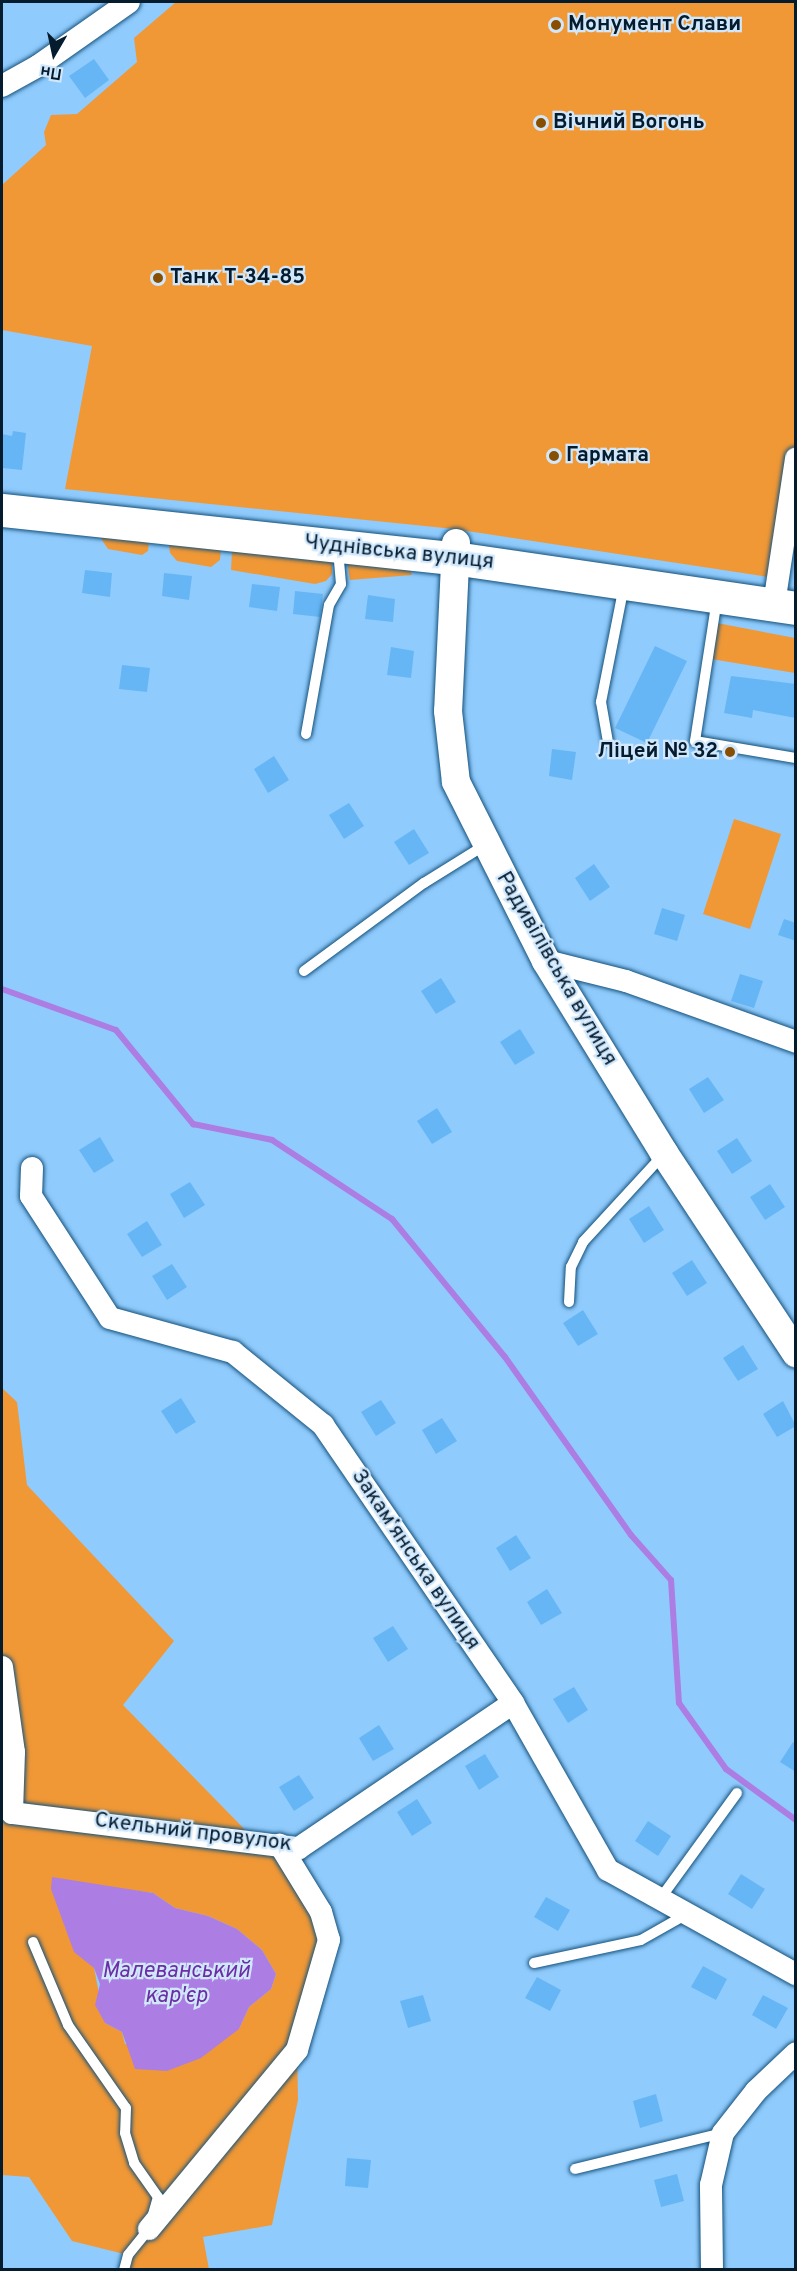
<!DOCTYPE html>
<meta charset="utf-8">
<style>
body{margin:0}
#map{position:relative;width:797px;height:2271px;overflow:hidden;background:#90cbfd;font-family:Overpass,sans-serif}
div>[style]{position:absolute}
.green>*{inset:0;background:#f19836}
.water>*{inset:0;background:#ac7de2}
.stream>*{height:6px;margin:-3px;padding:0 3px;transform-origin:3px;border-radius:3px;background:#ac7de2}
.building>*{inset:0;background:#66b6f6}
.roads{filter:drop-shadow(0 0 2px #14527c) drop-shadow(0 0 2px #14527c)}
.service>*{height:10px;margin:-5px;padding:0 5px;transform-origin:5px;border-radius:5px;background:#fff}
.minor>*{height:22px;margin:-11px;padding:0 11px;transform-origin:11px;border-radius:11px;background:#fff}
.tertiary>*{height:28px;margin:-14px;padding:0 14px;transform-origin:14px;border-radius:14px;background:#fff}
.primary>*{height:33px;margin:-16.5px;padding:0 16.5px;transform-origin:16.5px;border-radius:16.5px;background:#fff}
.dots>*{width:16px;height:16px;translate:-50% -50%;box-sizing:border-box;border:3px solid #d1e8fc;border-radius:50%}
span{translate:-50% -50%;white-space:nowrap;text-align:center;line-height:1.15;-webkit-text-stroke:4.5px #d1e8fc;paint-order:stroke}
.poi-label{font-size:21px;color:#041c2e;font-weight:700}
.left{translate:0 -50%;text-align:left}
.right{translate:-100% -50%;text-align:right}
.street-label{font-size:21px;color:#041c2e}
.water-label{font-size:22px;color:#6d2ea5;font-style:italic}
.frame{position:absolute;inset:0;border:3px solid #041c2e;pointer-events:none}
.north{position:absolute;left:24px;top:24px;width:60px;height:60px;-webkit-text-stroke:4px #d1e8fc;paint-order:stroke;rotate:189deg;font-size:16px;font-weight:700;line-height:24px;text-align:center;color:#041c2e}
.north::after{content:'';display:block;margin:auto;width:21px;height:27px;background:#041c2e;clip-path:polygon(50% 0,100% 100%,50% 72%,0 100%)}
</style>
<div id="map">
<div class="green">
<i style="clip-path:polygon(176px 2px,795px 2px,796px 528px,788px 580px,454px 529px,65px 489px,92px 346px,2px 330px,2px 185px,46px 145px,44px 132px,51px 115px,77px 114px,137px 62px,134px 38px)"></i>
<i style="clip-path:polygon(100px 537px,149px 542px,148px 551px,142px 555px,108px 549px)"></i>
<i style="clip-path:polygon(169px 544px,221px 549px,220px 560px,211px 567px,177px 561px,170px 553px)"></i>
<i style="clip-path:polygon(232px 551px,332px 560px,332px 574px,326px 581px,315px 584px,231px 570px)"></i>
<i style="clip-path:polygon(347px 561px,409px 568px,412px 575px,350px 580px)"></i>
<i style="clip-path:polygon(717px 623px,795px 638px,795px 673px,711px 659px)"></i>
<i style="clip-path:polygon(734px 819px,781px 834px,750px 929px,703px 914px)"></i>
<i style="clip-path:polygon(evenodd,2px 1388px,17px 1402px,27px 1485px,174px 1641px,123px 1705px,258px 1843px,280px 1845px,329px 1940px,297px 2049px,298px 2100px,272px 2225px,203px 2237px,209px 2269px,124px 2269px,128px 2255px,72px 2241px,29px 2177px,2px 2175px,2px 1823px,12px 1813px,2px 1667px,2px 1388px,109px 1887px,153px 1893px,175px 1908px,208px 1916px,237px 1929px,262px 1950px,276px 1974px,271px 1989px,249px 2007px,239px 2029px,125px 2044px,122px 2032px,105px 2023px,94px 1968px,51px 1889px,109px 1887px)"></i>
</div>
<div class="water">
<i style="clip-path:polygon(52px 1877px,153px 1893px,175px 1908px,208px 1916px,237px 1929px,262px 1950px,276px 1974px,271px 1989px,249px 2007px,239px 2029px,201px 2058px,167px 2071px,135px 2069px,122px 2032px,105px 2023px,95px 2005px,100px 1984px,94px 1968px,74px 1952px,51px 1889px)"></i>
</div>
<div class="stream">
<i style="left:2px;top:989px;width:121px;rotate:19.8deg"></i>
<i style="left:116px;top:1030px;width:122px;rotate:50.7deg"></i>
<i style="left:193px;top:1124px;width:81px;rotate:11.4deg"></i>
<i style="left:272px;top:1140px;width:144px;rotate:33.4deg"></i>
<i style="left:392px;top:1219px;width:178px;rotate:50.7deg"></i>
<i style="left:505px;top:1357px;width:218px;rotate:54.7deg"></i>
<i style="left:631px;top:1535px;width:60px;rotate:48.4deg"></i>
<i style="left:671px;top:1580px;width:123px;rotate:86.3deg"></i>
<i style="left:679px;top:1703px;width:81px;rotate:54.5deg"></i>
<i style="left:726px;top:1769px;width:87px;rotate:36.1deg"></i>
</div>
<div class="building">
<i style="clip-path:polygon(94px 59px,109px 80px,85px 98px,69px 76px)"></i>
<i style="clip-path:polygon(13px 431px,26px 433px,22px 470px,2px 468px,2px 434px,12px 436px)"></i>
<i style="clip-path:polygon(85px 570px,112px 573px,110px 597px,82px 593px)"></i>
<i style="clip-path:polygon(164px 573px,192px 576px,189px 600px,162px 596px)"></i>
<i style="clip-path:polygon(252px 584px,280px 587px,277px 611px,249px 607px)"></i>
<i style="clip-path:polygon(295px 591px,323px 594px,320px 617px,293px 614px)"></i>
<i style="clip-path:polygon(368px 595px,395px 599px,393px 622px,365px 619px)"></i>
<i style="clip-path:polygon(655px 646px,687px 661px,647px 743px,615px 728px)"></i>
<i style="clip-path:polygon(391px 647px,414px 651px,411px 678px,387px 675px)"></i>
<i style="clip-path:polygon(122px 665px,150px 668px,147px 692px,119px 689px)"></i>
<i style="clip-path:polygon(731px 676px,796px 684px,796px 718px,753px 710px,752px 718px,724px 713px)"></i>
<i style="clip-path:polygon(552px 749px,576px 752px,572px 780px,549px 776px)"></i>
<i style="clip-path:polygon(274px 756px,289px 780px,268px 793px,254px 769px)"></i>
<i style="clip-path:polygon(349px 803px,364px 826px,344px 839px,329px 815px)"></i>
<i style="clip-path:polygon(414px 829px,429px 853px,409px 865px,394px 842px)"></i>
<i style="clip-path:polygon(594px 864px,610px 887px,590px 901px,575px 878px)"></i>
<i style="clip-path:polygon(662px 908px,685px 915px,677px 941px,654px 934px)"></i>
<i style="clip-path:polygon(784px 919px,796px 923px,796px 941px,778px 935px)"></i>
<i style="clip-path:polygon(740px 974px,763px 981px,754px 1008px,731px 1001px)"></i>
<i style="clip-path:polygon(441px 978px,456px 1002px,436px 1014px,421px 991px)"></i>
<i style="clip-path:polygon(520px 1029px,535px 1053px,515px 1065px,500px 1042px)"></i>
<i style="clip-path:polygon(708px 1077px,724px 1100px,704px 1113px,689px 1089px)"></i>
<i style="clip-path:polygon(437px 1108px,452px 1132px,432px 1144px,417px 1121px)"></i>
<i style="clip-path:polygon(100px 1137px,114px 1161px,94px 1173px,79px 1150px)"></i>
<i style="clip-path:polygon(737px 1138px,752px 1161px,732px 1174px,717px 1151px)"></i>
<i style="clip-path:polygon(190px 1182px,205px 1205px,184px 1218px,170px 1194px)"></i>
<i style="clip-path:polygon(770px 1184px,785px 1207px,765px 1220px,750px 1197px)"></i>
<i style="clip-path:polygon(649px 1206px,664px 1230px,644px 1243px,629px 1219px)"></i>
<i style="clip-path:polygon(147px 1221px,162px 1245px,142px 1257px,127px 1234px)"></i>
<i style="clip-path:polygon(692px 1260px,707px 1283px,687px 1296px,672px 1273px)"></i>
<i style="clip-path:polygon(172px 1264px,187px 1287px,167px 1300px,152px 1276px)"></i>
<i style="clip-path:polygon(583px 1310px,598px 1334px,578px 1346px,563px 1323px)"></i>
<i style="clip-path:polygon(743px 1345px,758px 1369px,738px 1381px,723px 1358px)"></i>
<i style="clip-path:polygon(181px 1398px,196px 1422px,176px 1434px,161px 1411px)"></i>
<i style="clip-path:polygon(381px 1400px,396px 1423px,376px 1436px,361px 1412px)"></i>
<i style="clip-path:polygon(783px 1401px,796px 1426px,777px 1437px,763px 1414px)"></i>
<i style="clip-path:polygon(442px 1418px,457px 1441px,436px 1454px,422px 1430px)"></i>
<i style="clip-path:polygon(516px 1535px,531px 1558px,510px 1571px,496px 1548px)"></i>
<i style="clip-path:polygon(547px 1589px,562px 1613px,541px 1625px,527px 1602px)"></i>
<i style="clip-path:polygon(393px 1626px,408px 1649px,388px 1662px,373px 1638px)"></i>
<i style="clip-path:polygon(574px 1687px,588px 1710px,568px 1723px,553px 1699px)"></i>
<i style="clip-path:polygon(379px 1725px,394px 1749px,373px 1761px,359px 1738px)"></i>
<i style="clip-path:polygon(793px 1742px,796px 1744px,796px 1772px,780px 1762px)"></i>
<i style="clip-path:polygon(485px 1754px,499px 1777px,479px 1790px,465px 1766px)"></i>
<i style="clip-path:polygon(299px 1775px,314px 1798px,294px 1811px,279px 1787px)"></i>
<i style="clip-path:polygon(417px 1799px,432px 1823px,412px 1836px,397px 1812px)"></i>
<i style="clip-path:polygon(648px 1821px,671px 1836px,658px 1856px,635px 1841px)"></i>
<i style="clip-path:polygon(741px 1874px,765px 1889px,752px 1909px,728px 1894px)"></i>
<i style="clip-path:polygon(546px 1897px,570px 1910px,558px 1931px,534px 1917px)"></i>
<i style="clip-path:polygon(703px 1966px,727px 1979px,716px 2000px,691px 1987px)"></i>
<i style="clip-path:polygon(537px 1977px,561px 1990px,550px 2011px,525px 1998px)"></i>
<i style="clip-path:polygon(423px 1995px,431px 2021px,408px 2028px,400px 2001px)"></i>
<i style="clip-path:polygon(763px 1995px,788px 2008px,776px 2029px,752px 2015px)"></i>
<i style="clip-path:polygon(656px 2094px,663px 2121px,640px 2128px,633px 2101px)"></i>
<i style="clip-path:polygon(347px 2158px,371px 2160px,368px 2188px,345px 2186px)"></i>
<i style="clip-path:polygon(677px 2174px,684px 2201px,661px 2207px,654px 2180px)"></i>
</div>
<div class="roads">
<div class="service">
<i style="left:717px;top:599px;width:144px;rotate:98.8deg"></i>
<i style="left:695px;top:741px;width:102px;rotate:9.6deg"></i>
<i style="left:306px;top:734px;width:131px;rotate:-79.9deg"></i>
<i style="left:329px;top:605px;width:24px;rotate:-60deg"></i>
<i style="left:341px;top:584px;width:34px;rotate:-95deg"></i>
<i style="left:608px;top:742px;width:41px;rotate:-99.9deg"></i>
<i style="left:601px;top:702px;width:118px;rotate:-78.8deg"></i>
<i style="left:304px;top:971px;width:149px;rotate:-36.3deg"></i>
<i style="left:424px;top:883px;width:72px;rotate:-31.9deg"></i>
<i style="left:569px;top:1302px;width:35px;rotate:-87deg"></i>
<i style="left:571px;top:1267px;width:28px;rotate:-64deg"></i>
<i style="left:583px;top:1242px;width:120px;rotate:-47.4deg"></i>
<i style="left:660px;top:1899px;width:131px;rotate:-54deg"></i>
<i style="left:33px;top:1942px;width:90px;rotate:67.1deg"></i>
<i style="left:68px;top:2025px;width:101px;rotate:55.1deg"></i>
<i style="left:126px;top:2108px;width:25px;rotate:92deg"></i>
<i style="left:125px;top:2133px;width:31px;rotate:73deg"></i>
<i style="left:134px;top:2163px;width:42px;rotate:54.8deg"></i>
<i style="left:158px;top:2197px;width:33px;rotate:106deg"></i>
<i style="left:149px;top:2229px;width:33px;rotate:129deg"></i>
<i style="left:128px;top:2255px;width:16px;rotate:105deg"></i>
<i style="left:534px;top:1963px;width:109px;rotate:-12.1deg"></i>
<i style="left:641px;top:1940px;width:53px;rotate:-29.5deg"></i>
<i style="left:575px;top:2169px;width:152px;rotate:-13.7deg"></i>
</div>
<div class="minor">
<i style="left:2px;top:86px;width:41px;rotate:-29.1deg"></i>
<i style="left:38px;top:66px;width:111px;rotate:-35.1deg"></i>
<i style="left:776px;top:591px;width:134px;rotate:-81.4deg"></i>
<i style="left:546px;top:961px;width:82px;rotate:14deg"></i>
<i style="left:626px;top:981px;width:181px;rotate:19.7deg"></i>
<i style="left:32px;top:1168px;width:28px;rotate:92deg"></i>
<i style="left:31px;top:1196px;width:145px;rotate:57.1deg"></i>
<i style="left:110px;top:1318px;width:128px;rotate:15.5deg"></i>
<i style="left:233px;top:1352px;width:116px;rotate:39deg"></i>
<i style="left:323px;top:1425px;width:337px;rotate:55.6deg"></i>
<i style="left:513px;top:1703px;width:192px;rotate:60.4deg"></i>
<i style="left:608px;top:1870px;width:215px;rotate:29deg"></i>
<i style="left:2px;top:1667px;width:86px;rotate:82deg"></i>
<i style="left:14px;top:1752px;width:61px;rotate:91.9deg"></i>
<i style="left:12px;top:1813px;width:289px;rotate:7deg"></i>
<i style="left:299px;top:1848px;width:258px;rotate:-34.1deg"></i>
<i style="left:149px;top:2229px;width:232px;rotate:-50.4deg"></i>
<i style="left:297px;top:2050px;width:115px;rotate:-73.8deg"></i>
<i style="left:329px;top:1940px;width:29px;rotate:-106deg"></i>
<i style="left:321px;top:1912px;width:79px;rotate:-121.5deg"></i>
<i style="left:712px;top:2270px;width:85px;rotate:-90.7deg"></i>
<i style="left:711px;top:2185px;width:53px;rotate:-77deg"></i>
<i style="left:723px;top:2133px;width:53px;rotate:-51.8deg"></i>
<i style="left:756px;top:2091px;width:55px;rotate:-43.5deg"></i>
</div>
<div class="tertiary">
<i style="left:456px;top:543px;width:168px;rotate:92.7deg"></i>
<i style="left:448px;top:711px;width:71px;rotate:83.6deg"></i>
<i style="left:456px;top:782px;width:200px;rotate:63.3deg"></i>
<i style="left:546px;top:961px;width:225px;rotate:58.4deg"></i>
<i style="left:664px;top:1153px;width:240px;rotate:56.6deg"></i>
</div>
<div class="primary">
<i style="left:2px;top:510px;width:455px;rotate:6.1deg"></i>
<i style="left:454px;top:558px;width:346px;rotate:8.3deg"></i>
</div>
</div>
<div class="dots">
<i style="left:556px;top:25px;background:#884f03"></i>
<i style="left:541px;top:123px;background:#884f03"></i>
<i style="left:158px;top:278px;background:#884f03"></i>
<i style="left:554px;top:456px;background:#884f03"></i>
<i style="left:730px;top:752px;background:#884f03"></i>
</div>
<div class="poi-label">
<span class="left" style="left:568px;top:25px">Монумент Слави</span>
<span class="left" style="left:553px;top:123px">Вічний Вогонь</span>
<span class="left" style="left:170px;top:278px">Танк Т-34-85</span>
<span class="left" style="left:566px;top:456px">Гармата</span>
<span class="right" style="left:718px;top:752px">Ліцей № 32</span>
</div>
<div class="street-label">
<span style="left:399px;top:553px;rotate:6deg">Чуднівська вулиця</span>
<span style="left:556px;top:969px;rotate:60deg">Радивілівська вулиця</span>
<span style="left:415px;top:1560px;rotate:56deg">Закамʼянська вулиця</span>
<span style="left:193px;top:1833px;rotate:7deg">Скельний провулок</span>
</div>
<div class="water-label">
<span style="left:176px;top:1984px">Малеванський<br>кар'єр</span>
</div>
<div class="frame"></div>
<div class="north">Пн</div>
</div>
